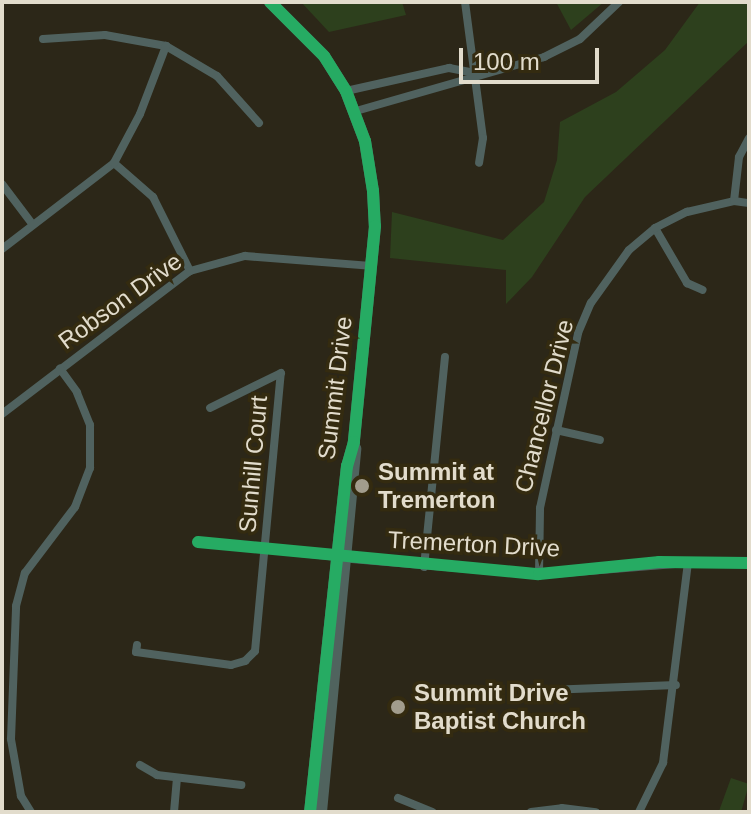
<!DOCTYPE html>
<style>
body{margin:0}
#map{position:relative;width:751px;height:814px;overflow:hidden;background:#2c2718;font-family:Helvetica,sans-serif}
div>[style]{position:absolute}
.green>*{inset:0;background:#2d401d}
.minor>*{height:8px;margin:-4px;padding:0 4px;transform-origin:4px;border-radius:4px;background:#50625f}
.tertiary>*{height:10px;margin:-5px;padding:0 5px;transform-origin:5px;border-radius:5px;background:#50625f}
.secondary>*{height:12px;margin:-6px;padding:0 6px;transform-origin:6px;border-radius:6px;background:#50635e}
.cycleway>*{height:12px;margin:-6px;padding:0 6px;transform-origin:6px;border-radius:6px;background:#26ab63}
.dots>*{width:22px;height:22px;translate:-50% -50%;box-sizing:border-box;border:4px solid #342b10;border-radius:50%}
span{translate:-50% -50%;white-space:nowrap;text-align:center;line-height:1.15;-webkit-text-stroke:7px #342b10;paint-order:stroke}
.street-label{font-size:24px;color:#e2dccc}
.poi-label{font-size:24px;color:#e2dccc;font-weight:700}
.left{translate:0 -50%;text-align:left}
.frame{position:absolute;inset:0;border:4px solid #e2dccc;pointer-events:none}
.scale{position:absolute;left:459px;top:48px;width:140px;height:36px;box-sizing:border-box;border:4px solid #e2dccc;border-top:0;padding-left:10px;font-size:24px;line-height:28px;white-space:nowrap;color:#e2dccc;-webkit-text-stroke:6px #342b10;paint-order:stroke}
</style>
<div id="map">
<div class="green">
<i style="clip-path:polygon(301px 2px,402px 2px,406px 15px,329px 32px)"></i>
<i style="clip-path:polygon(556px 2px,604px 2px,571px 30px)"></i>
<i style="clip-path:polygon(700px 2px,749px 2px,749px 41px,585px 197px,532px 277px,506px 304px,506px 270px,390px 258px,392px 212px,503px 240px,544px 202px,557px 160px,560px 122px,616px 92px,665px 50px)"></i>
<i style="clip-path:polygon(731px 778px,749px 784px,741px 812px,719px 811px)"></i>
</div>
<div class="minor">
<i style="left:465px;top:2px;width:137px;rotate:82.5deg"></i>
<i style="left:483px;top:138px;width:25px;rotate:99deg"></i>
<i style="left:43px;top:39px;width:62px;rotate:-3.7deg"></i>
<i style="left:105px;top:35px;width:62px;rotate:10.2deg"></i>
<i style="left:166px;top:46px;width:59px;rotate:30.5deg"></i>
<i style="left:217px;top:76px;width:63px;rotate:48.2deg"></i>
<i style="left:346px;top:91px;width:106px;rotate:-12.6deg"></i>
<i style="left:449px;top:68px;width:25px;rotate:11deg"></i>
<i style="left:356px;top:111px;width:196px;rotate:-16deg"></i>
<i style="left:544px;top:57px;width:40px;rotate:-26.6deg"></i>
<i style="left:580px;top:39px;width:54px;rotate:-43.5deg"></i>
<i style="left:114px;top:163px;width:52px;rotate:41.1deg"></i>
<i style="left:153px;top:197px;width:83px;rotate:63.4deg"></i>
<i style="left:2px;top:184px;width:51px;rotate:52.9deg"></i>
<i style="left:734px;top:201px;width:44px;rotate:-83.5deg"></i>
<i style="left:739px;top:157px;width:21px;rotate:-62deg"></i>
<i style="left:655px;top:228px;width:64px;rotate:59.8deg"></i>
<i style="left:687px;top:283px;width:17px;rotate:24deg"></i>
<i style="left:2px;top:249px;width:141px;rotate:-37.5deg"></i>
<i style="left:114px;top:163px;width:55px;rotate:-62deg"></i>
<i style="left:140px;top:114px;width:73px;rotate:-69.1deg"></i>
<i style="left:2px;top:414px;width:236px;rotate:-37.3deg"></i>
<i style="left:190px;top:271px;width:57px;rotate:-15.3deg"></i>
<i style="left:245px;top:256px;width:126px;rotate:4.5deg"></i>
<i style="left:556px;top:430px;width:45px;rotate:12.8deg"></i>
<i style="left:198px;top:542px;width:140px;rotate:6.2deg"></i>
<i style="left:424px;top:567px;width:211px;rotate:-84.3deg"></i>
<i style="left:539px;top:574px;width:66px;rotate:-89.1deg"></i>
<i style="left:540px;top:508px;width:179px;rotate:-77.7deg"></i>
<i style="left:578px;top:333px;width:33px;rotate:-67deg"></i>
<i style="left:591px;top:303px;width:65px;rotate:-54.4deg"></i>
<i style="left:629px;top:250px;width:34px;rotate:-40deg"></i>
<i style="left:655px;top:228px;width:36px;rotate:-27deg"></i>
<i style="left:687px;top:212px;width:48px;rotate:-13.2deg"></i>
<i style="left:734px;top:201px;width:15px;rotate:8deg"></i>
<i style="left:137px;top:645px;width:7px;rotate:98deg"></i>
<i style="left:136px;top:652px;width:96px;rotate:7.8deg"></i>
<i style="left:231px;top:665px;width:15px;rotate:-16deg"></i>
<i style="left:245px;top:661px;width:14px;rotate:-45deg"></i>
<i style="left:255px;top:651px;width:279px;rotate:-84.7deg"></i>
<i style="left:281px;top:373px;width:79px;rotate:153.8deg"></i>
<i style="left:522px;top:691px;width:154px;rotate:-2.2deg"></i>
<i style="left:140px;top:765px;width:20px;rotate:30deg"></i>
<i style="left:157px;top:775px;width:85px;rotate:6.8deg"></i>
<i style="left:398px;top:798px;width:37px;rotate:22deg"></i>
<i style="left:31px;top:812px;width:19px;rotate:-122deg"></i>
<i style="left:21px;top:796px;width:58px;rotate:-100deg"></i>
<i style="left:11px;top:739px;width:133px;rotate:-87.8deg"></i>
<i style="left:16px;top:606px;width:34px;rotate:-75deg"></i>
<i style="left:25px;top:573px;width:83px;rotate:-52.9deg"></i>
<i style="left:75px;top:507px;width:42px;rotate:-69deg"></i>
<i style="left:90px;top:468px;width:43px;rotate:-90deg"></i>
<i style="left:90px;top:425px;width:35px;rotate:-112deg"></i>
<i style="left:77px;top:392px;width:29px;rotate:-126deg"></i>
<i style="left:174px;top:812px;width:34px;rotate:-85deg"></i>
<i style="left:531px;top:812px;width:31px;rotate:-7deg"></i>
<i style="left:562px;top:808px;width:34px;rotate:7deg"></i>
<i style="left:639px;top:812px;width:55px;rotate:-63.9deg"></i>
<i style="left:663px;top:763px;width:203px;rotate:-82.9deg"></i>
<i style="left:688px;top:562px;width:61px;rotate:0.9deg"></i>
</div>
<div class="tertiary">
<i style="left:340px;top:557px;width:200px;rotate:4.9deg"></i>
<i style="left:539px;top:574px;width:149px;rotate:-4.6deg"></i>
</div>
<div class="secondary">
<i style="left:270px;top:2px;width:76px;rotate:45deg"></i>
<i style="left:324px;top:56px;width:41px;rotate:57.8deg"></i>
<i style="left:346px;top:91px;width:53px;rotate:69.2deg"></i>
<i style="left:365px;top:141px;width:51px;rotate:80.9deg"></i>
<i style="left:373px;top:191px;width:35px;rotate:87deg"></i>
<i style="left:375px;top:226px;width:217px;rotate:95.6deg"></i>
<i style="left:354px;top:442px;width:25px;rotate:106deg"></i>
<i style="left:347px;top:466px;width:348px;rotate:96.1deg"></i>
<i style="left:321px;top:812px;width:365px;rotate:-84.6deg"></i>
</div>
<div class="cycleway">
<i style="left:270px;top:2px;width:76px;rotate:45deg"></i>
<i style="left:324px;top:56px;width:41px;rotate:57.8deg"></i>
<i style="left:346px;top:91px;width:53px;rotate:69.2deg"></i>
<i style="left:365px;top:141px;width:51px;rotate:80.9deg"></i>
<i style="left:373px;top:191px;width:35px;rotate:87deg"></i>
<i style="left:375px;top:226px;width:217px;rotate:95.6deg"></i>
<i style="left:354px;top:442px;width:25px;rotate:106deg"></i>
<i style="left:347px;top:466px;width:348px;rotate:96.1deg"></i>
<i style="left:198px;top:542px;width:342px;rotate:5.4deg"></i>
<i style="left:539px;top:574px;width:121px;rotate:-5.7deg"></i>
<i style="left:659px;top:562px;width:90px;rotate:0.6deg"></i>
</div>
<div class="dots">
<i style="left:362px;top:486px;background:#a29d8d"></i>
<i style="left:398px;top:707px;background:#a29d8d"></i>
</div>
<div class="street-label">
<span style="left:120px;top:301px;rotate:-36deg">Robson Drive</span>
<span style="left:335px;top:388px;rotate:-83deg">Summit Drive</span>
<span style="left:544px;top:406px;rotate:-76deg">Chancellor Drive</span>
<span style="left:253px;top:464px;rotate:-85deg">Sunhill Court</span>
<span style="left:474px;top:544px;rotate:3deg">Tremerton Drive</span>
</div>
<div class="poi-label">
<span class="left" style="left:378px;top:486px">Summit at<br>Tremerton</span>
<span class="left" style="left:414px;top:707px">Summit Drive<br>Baptist Church</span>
</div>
<div class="frame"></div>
<div class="scale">100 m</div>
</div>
